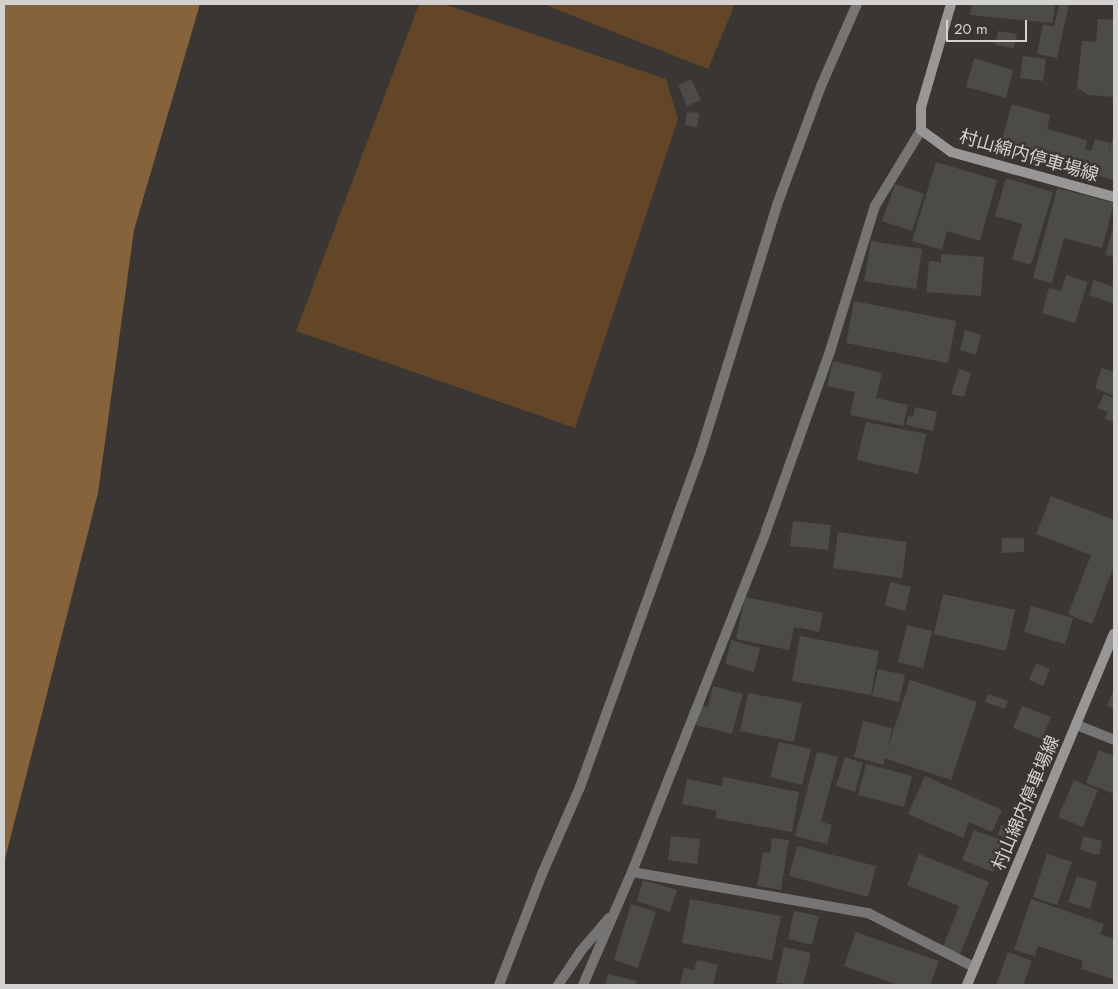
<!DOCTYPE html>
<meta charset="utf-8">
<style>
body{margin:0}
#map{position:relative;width:1118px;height:989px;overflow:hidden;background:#393634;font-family:Jost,"Noto Sans JP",sans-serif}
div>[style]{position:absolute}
.green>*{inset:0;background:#624627}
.water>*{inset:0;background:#86633b}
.building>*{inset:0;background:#4d4b48}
.minor>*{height:10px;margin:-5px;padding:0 5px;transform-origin:5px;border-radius:5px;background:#767573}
.secondary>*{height:10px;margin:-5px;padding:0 5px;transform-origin:5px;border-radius:5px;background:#999795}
span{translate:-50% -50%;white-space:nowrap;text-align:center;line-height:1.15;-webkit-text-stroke:4.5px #393634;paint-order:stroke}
.street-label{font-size:18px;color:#d3d2d0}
.frame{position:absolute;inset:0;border:5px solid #d3d2d0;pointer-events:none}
.scale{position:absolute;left:946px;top:20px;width:81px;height:22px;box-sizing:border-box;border:2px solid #d3d2d0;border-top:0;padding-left:6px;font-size:15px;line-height:18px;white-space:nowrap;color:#d3d2d0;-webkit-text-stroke:4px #393634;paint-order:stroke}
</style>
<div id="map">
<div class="green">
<i style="clip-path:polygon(419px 4px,444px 4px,666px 79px,678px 119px,575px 428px,296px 331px)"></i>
<i style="clip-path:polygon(543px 4px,735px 4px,708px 69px)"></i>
</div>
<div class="water">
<i style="clip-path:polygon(4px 4px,200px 4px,134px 230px,98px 493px,4px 863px)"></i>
</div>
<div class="building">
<i style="clip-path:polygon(972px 4px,1055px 4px,1053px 23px,970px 15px)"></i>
<i style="clip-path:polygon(1059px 4px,1069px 4px,1057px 58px,1037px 54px,1043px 24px,1054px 27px)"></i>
<i style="clip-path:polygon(1098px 19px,1114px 20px,1114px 97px,1088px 95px,1077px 88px,1082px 41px,1096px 42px)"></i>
<i style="clip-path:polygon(998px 31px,1017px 34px,1014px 48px,995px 45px)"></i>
<i style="clip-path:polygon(1023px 56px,1046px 59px,1043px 81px,1020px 78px)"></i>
<i style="clip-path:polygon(974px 58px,1013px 70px,1006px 98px,966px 87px)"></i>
<i style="clip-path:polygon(691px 79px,701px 100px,687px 106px,678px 85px)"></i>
<i style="clip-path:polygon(1012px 104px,1050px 115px,1047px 129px,1087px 140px,1085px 149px,1091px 151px,1095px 139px,1110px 143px,1108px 152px,1114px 135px,1114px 180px,999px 150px)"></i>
<i style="clip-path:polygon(687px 112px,699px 113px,697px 127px,685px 125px)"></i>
<i style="clip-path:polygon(936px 162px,997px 180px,980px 241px,947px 231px,942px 250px,912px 241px)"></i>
<i style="clip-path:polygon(1006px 178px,1053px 192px,1031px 265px,1012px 259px,1022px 224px,995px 216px)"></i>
<i style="clip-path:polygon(895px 184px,924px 194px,912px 231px,882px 221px)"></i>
<i style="clip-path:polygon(1057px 188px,1114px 203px,1102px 248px,1064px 238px,1052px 283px,1033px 278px)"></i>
<i style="clip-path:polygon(1114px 226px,1114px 257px,1105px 255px)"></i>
<i style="clip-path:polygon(871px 241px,922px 249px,916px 289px,864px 281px)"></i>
<i style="clip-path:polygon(941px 254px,984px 257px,981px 296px,926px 292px,929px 261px,941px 262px)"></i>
<i style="clip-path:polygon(1066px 275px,1088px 282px,1075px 323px,1042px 313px,1049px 288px,1061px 291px)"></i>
<i style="clip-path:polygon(1094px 280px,1114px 287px,1114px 304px,1089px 295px)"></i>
<i style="clip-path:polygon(854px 301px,956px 321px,948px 363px,846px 343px)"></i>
<i style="clip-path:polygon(965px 330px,981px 335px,976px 355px,960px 350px)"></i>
<i style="clip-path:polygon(833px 361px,882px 373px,876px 398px,908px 405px,903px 426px,850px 415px,855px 392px,827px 386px)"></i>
<i style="clip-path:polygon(1102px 368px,1114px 372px,1114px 396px,1095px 388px)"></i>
<i style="clip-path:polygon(959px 369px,971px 373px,964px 397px,951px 394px)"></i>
<i style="clip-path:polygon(1104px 394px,1114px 398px,1114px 422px,1105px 419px,1108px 412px,1097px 408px)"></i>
<i style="clip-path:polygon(915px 407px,937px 412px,933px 431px,906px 425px,908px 416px,913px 417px)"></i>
<i style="clip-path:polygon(866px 422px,926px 434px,918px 474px,857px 460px)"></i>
<i style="clip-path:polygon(1051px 496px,1114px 520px,1114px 566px,1092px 624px,1068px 614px,1091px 555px,1036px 534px)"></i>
<i style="clip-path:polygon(793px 521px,831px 525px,828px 550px,790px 546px)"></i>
<i style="clip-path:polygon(838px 532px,907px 542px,902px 578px,833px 568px)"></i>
<i style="clip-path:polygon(1002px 538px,1024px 538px,1024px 552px,1002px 553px)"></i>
<i style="clip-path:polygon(890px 582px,911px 587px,905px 611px,885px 606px)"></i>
<i style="clip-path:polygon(943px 594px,1015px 610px,1006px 651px,934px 634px)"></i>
<i style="clip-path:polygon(745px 597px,823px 613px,819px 632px,794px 627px,789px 650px,736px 639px)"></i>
<i style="clip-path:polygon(1031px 606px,1073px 618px,1065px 644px,1024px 632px)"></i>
<i style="clip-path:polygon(907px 625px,932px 631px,923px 668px,898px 662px)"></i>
<i style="clip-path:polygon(800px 636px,879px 651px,871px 695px,792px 681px)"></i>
<i style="clip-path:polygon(731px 640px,760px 648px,754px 672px,725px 664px)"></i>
<i style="clip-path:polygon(1036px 663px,1050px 669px,1043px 686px,1029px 680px)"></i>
<i style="clip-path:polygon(878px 669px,905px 675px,899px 702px,872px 696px)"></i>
<i style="clip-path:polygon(910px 680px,977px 702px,951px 780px,884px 758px,884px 765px,854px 757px,863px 721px,892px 728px,887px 750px)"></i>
<i style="clip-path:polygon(713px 686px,743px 694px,732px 734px,696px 725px,701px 705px,708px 707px)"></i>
<i style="clip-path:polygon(1114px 689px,1114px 709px,1107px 706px)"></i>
<i style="clip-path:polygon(748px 693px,802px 703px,794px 742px,740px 731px)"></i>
<i style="clip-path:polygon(988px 694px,1008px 701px,1005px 709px,985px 702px)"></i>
<i style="clip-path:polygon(1022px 706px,1051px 717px,1042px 739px,1013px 728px)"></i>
<i style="clip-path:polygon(779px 742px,811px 749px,802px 785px,770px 777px)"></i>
<i style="clip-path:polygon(1099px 750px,1114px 756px,1114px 794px,1086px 783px)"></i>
<i style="clip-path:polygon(817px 752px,838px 757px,821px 822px,832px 825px,827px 844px,795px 836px)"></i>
<i style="clip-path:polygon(845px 757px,863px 763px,855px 792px,836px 786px)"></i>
<i style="clip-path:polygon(866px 764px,912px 776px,904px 807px,858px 795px)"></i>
<i style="clip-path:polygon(925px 776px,1002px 810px,992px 832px,969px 822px,963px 838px,908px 814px)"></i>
<i style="clip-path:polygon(723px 777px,799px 792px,792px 832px,715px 818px,717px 811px,682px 804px,687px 779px,722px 786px)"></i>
<i style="clip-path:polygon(1074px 780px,1098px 790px,1083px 827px,1058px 817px)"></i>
<i style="clip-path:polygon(1001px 825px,1009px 828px,1006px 838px,998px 835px)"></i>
<i style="clip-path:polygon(974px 830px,1004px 841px,993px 872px,962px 860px)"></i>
<i style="clip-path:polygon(671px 836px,700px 839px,697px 864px,668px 860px)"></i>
<i style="clip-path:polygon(1083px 836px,1102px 841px,1099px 855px,1080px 850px)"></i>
<i style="clip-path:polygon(772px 838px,789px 840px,781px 890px,757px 886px,763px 852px,770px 853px)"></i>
<i style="clip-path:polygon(797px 846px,876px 866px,868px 897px,789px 876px)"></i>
<i style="clip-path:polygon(919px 854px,989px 882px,960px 954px,943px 947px,959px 906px,907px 885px)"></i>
<i style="clip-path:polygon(1047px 854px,1072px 862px,1057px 905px,1033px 897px)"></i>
<i style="clip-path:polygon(1077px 876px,1097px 882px,1090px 909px,1068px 902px)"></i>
<i style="clip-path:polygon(643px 880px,677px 890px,670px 912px,637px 901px)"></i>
<i style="clip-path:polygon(690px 899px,781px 916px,772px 960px,682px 943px)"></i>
<i style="clip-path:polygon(1031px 899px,1104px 924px,1100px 934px,1114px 939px,1113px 979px,1081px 969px,1083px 961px,1038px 946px,1035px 956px,1014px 950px)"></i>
<i style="clip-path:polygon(631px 904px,656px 912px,638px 968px,614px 960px)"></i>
<i style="clip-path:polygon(794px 911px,819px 916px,812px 945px,788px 939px)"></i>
<i style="clip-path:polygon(856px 932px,939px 961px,930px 985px,898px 985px,844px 966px)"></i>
<i style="clip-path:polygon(784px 947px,811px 953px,803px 985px,776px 983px)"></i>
<i style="clip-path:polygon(1008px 952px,1032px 961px,1023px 985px,996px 985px)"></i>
<i style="clip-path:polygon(697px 960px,718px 965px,713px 985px,680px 985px,684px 968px,694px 970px)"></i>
<i style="clip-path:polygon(608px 974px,637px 981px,635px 985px,605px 985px)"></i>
</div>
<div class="minor">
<i style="left:1077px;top:725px;width:40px;rotate:22deg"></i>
<i style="left:632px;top:872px;width:240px;rotate:9.9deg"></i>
<i style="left:868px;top:913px;width:119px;rotate:27deg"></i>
<i style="left:499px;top:985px;width:119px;rotate:-68.8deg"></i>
<i style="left:542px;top:874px;width:95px;rotate:-66.4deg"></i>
<i style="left:580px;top:787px;width:357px;rotate:-70.2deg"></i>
<i style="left:701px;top:451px;width:257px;rotate:-72.8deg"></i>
<i style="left:777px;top:205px;width:127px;rotate:-69.7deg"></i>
<i style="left:821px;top:86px;width:90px;rotate:-66.3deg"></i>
<i style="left:558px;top:985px;width:40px;rotate:-56deg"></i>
<i style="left:580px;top:952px;width:45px;rotate:-49.5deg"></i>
<i style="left:583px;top:985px;width:123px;rotate:-66.6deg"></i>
<i style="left:632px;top:872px;width:366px;rotate:-68.5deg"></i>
<i style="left:766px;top:531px;width:194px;rotate:-70.4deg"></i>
<i style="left:831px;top:348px;width:149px;rotate:-72.8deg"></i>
<i style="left:875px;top:206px;width:89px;rotate:-58.8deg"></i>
</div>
<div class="secondary">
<i style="left:951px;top:4px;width:107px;rotate:106.2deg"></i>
<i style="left:921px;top:107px;width:23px;rotate:90deg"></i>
<i style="left:921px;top:130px;width:37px;rotate:36deg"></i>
<i style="left:951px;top:152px;width:169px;rotate:15.4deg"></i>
<i style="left:967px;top:985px;width:381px;rotate:-67.3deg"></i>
</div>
<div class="street-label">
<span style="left:1029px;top:156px;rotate:16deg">村山綿内停車場線</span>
<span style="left:1026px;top:803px;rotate:-67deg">村山綿内停車場線</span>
</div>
<div class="frame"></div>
<div class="scale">20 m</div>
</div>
